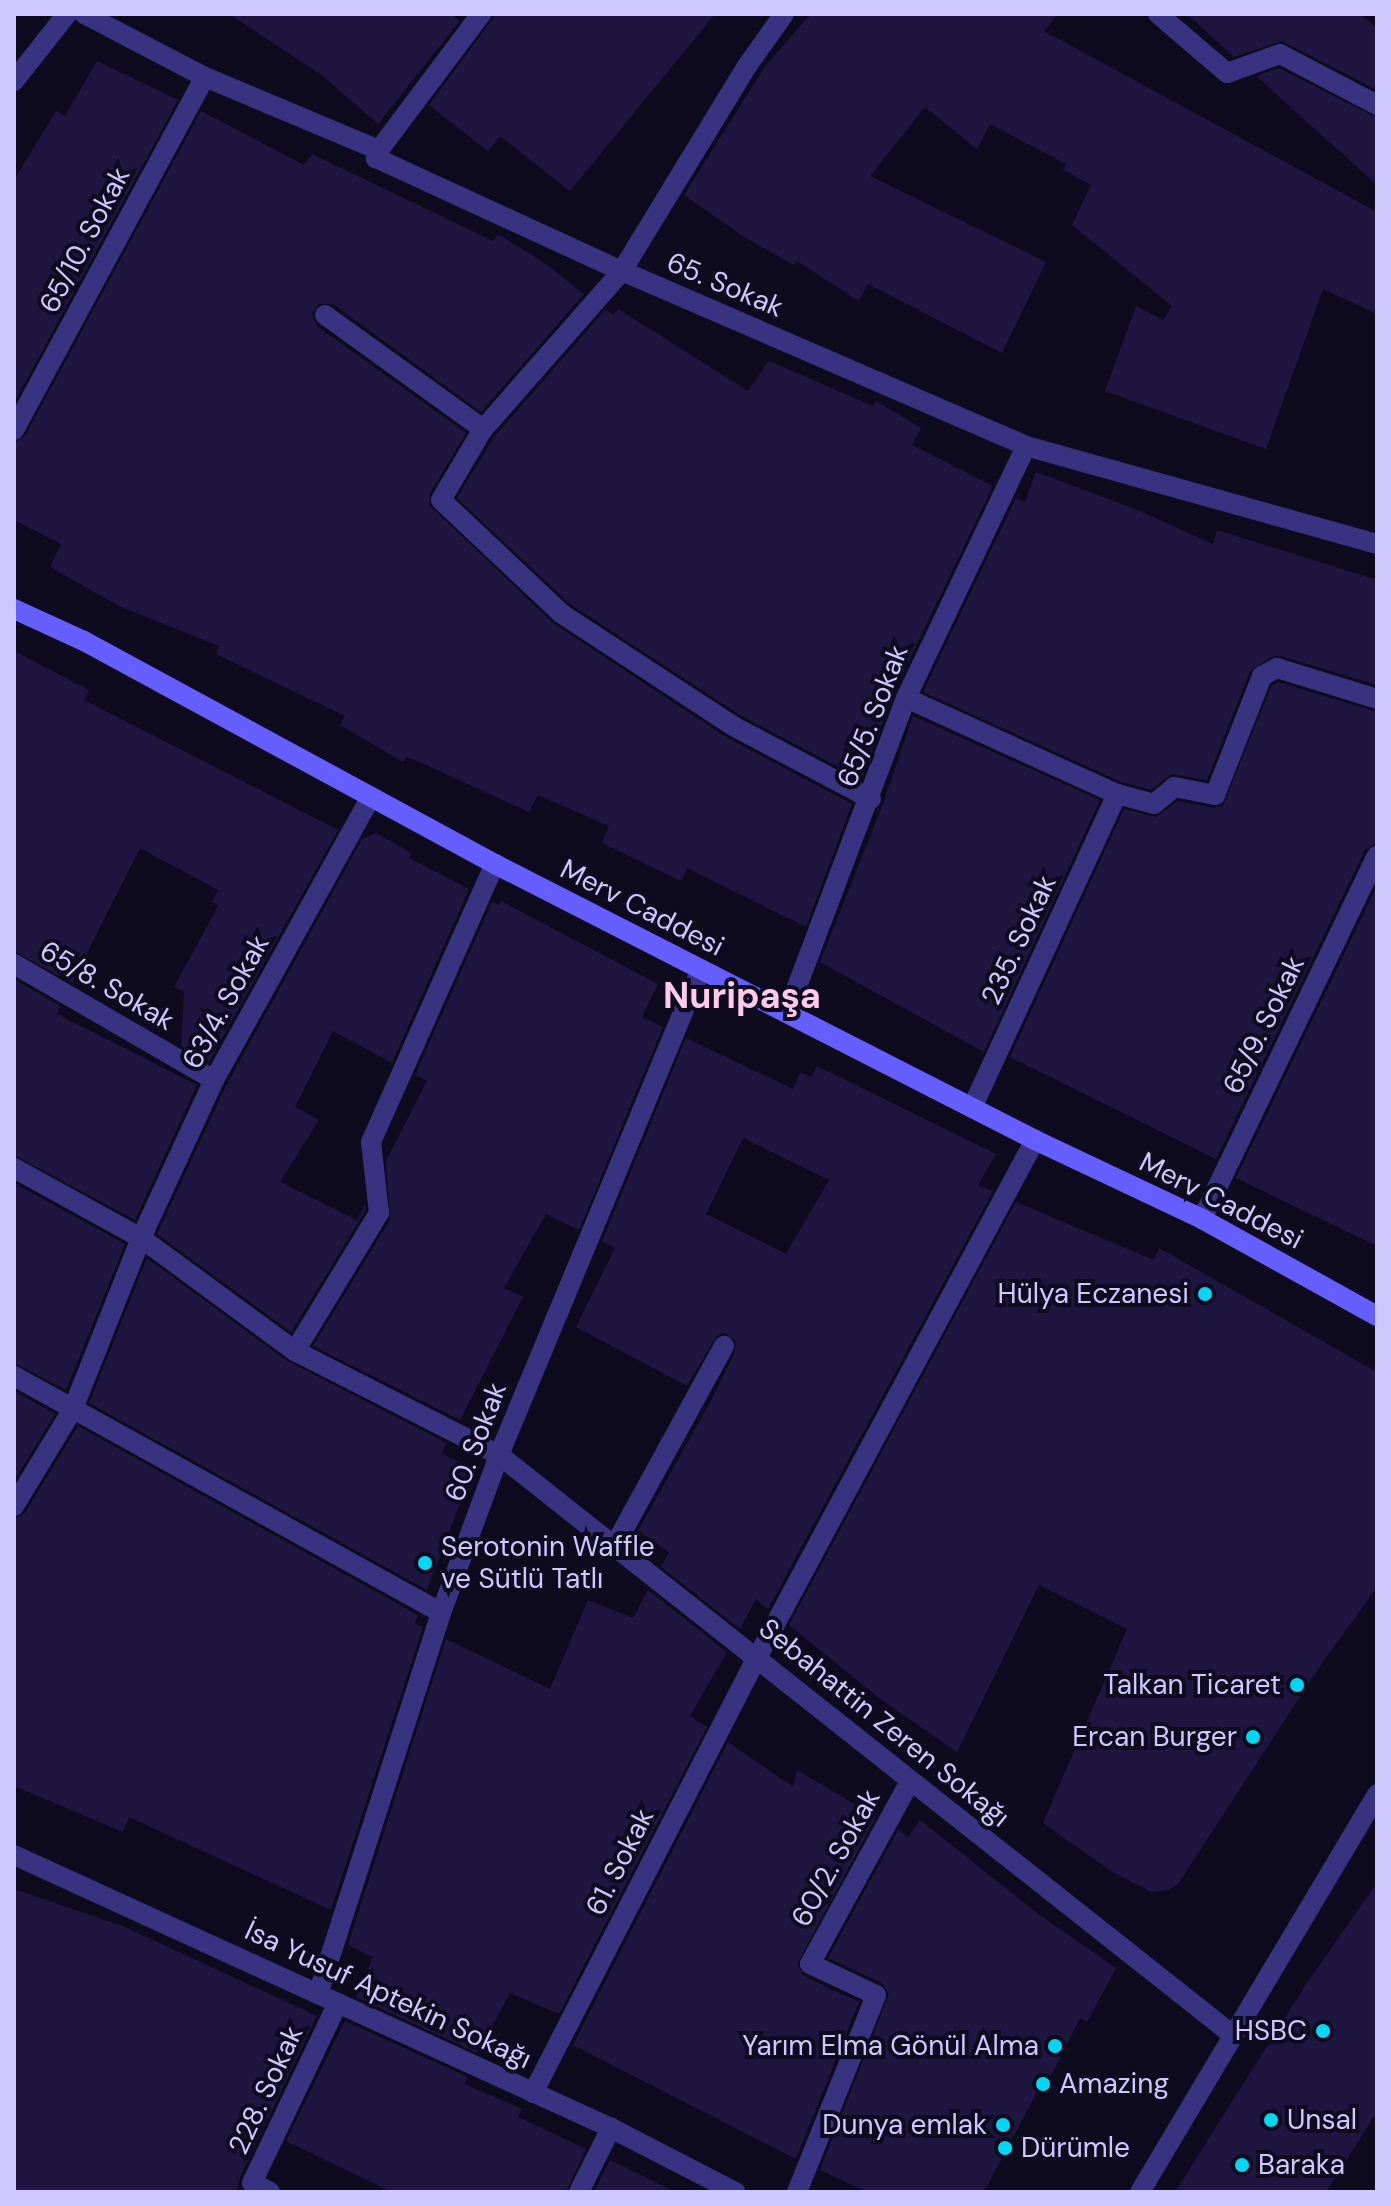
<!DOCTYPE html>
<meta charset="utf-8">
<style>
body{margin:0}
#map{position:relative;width:1391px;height:2206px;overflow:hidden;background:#0e0b1e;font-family:"DM Sans",sans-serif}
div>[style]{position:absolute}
.building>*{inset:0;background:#1f1640}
.street>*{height:20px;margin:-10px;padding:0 10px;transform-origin:10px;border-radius:10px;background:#373380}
.secondary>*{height:20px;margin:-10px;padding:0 10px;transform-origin:10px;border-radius:10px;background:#655fff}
.dots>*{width:22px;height:22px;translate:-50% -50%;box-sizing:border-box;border:4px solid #0e0b1e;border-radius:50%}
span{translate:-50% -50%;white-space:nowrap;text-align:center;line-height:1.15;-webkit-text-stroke:8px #0e0b1e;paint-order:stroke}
.street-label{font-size:28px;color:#cfc8ff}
.poi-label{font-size:28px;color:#cfc8ff}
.right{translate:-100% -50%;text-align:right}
.left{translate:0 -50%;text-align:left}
.district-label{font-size:36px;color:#ffcaeb;font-weight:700}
.frame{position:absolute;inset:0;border:16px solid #cfc8ff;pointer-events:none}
</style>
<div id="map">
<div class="building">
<i style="clip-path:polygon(229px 14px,450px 14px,460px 21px,378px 124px,323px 76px)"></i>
<i style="clip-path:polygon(496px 14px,715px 14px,570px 191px,500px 136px,488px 151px,429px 105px)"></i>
<i style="clip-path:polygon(811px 14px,1058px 14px,1044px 31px,1377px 212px,1377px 314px,1323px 289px,1266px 449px,1105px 391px,1136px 306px,1163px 320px,1172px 306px,1072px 225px,1091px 185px,1063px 170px,1066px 164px,990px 124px,977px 149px,925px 107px,870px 176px,1046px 262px,1002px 353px,868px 284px,859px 301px,797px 261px,794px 265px,746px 238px,684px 195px,766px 65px)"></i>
<i style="clip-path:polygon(1187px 14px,1360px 14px,1377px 28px,1377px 90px,1282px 41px,1234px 57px)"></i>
<i style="clip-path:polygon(97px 61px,178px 100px,14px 403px,14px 180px,56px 111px,65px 116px)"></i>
<i style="clip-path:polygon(1279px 68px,1377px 118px,1377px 185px,1256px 76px)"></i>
<i style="clip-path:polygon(201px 111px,304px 165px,312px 154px,493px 241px,498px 234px,547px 265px,584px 294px,481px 412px,333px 304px,319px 304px,312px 314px,317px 326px,466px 433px,430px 493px,429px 505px,553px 623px,726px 737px,852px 804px,806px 927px,687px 868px,681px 881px,602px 843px,609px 826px,538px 795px,529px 812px,422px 763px,406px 757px,403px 762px,340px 725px,345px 716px,216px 654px,219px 646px,119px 606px,50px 567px,61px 544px,14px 520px,14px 443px,25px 436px)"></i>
<i style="clip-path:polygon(618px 309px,748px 391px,769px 361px,873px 406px,876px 401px,921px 428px,912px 445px,993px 486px,894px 692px,861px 779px,740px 715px,570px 604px,457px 498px,494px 437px,605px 310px,614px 315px)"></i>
<i style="clip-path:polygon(1036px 472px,1135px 509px,1213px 544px,1217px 530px,1377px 580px,1377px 685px,1281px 656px,1271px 657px,1250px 671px,1207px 780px,1171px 774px,1151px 790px,1121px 782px,923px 692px,1016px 498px,1025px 502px)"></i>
<i style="clip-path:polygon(14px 651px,89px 690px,84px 700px,338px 830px,209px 1062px,181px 1046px,184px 992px,174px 987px,218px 906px,212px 902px,218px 890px,140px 848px,72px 983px,14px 951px)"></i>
<i style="clip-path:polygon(1278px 682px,1377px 712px,1377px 843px,1365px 850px,1216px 1159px,1010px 1057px,1124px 809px,1156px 817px,1178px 801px,1213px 808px,1223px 805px,1272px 685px)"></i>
<i style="clip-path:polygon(913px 716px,1100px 800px,984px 1052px,820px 962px,883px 804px)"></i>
<i style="clip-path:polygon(376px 833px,411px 853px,409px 858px,469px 889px,392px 1063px,333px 1031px,295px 1107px,319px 1120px,280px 1182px,357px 1220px,365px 1204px,366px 1210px,291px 1332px,157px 1234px,226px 1086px,362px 839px)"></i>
<i style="clip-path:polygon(1377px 886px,1377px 1246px,1236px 1178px)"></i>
<i style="clip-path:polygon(501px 901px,658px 984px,642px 1017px,663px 1027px,579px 1230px,546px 1214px,504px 1288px,523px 1297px,460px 1420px,313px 1346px,390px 1220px,386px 1161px,427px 1081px,415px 1075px,492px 902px,499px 905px)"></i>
<i style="clip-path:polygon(14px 979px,60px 1006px,57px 1014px,197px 1085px,135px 1220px,14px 1155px)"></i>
<i style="clip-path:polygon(evenodd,686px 1038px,793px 1089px,800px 1072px,811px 1077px,817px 1066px,996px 1154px,978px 1185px,993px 1191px,768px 1609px,756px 1599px,740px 1629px,661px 1567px,669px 1552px,638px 1531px,712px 1399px,735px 1352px,735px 1340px,724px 1333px,717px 1335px,687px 1386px,576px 1327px,615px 1248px,602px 1241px,686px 1038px,743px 1138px,829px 1180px,786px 1254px,706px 1214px,743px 1138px)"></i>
<i style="clip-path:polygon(14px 1183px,125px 1244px,66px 1390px,14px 1363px)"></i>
<i style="clip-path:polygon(1016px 1202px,1154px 1260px,1159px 1248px,1377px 1372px,1377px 1587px,1320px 1666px,1178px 1884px,1169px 1890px,1152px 1892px,1114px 1873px,1043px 1823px,1127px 1629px,1039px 1585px,957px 1752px,879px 1698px,789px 1625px)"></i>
<i style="clip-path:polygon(147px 1258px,287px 1361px,447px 1443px,441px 1453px,473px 1469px,427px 1590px,89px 1403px)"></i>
<i style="clip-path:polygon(14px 1391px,55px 1414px,14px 1481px)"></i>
<i style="clip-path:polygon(78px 1426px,418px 1615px,415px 1623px,423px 1627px,331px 1910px,129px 1817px,123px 1832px,14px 1786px,14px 1519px,25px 1513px)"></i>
<i style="clip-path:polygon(648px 1590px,727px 1652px,690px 1716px,707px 1727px,559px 2014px,510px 1993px,477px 2053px,356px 1997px,373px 1957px,348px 1945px,446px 1639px,550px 1689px,588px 1600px,633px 1618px)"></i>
<i style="clip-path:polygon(728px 1742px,793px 1787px,797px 1770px,876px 1817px,797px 1964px,804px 1976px,859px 2002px,796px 2159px,573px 2045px)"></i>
<i style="clip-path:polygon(920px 1820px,1038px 1914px,1116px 1968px,1087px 2022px,1080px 2018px,1048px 2082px,1043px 2081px,984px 2192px,867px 2192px,820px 2170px,889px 1994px,882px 1983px,828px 1958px,898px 1830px,908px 1837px)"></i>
<i style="clip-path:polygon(1377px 1883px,1377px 2112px,1326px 2192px,1175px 2192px,1305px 1986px)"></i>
<i style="clip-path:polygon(14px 1889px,125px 1927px,317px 2016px,240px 2177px,237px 2192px,14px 2192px)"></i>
<i style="clip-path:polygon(345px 2021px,468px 2077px,464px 2084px,522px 2109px,518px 2117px,586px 2149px,566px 2192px,392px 2192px,286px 2141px)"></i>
<i style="clip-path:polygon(610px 2160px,676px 2192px,594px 2192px)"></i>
</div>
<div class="street">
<i style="left:84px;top:14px;width:136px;rotate:27.5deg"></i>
<i style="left:205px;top:77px;width:189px;rotate:22.8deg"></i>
<i style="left:379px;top:150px;width:9px;rotate:111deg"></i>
<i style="left:376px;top:158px;width:271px;rotate:24.7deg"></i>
<i style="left:622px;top:271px;width:440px;rotate:23.4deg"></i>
<i style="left:1026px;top:446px;width:364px;rotate:15.6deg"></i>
<i style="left:784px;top:14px;width:64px;rotate:125.4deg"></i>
<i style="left:747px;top:66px;width:240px;rotate:121.4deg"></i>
<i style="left:622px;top:271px;width:210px;rotate:131.3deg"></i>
<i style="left:483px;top:429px;width:82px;rotate:120.6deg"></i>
<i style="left:441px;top:500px;width:166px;rotate:43.3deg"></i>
<i style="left:562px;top:614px;width:204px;rotate:33.2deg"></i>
<i style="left:733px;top:726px;width:156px;rotate:27.9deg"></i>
<i style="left:1158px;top:14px;width:91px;rotate:40.5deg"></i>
<i style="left:1227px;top:73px;width:56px;rotate:-19.7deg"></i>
<i style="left:1280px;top:54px;width:110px;rotate:27.7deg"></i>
<i style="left:14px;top:81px;width:85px;rotate:-51.7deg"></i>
<i style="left:379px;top:150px;width:170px;rotate:-53.1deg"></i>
<i style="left:325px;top:315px;width:195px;rotate:35.8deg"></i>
<i style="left:14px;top:430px;width:401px;rotate:-61.6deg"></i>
<i style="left:906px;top:698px;width:232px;rotate:24.5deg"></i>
<i style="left:1117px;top:794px;width:38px;rotate:15deg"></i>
<i style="left:1154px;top:804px;width:26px;rotate:-40deg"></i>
<i style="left:1174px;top:787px;width:42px;rotate:11deg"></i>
<i style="left:1215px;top:795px;width:128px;rotate:-68.4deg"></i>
<i style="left:1262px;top:676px;width:17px;rotate:-28deg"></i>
<i style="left:1277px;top:668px;width:105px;rotate:17.2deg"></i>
<i style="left:14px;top:964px;width:231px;rotate:30.1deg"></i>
<i style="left:787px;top:1013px;width:337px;rotate:-69.3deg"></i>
<i style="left:906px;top:698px;width:279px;rotate:-64.5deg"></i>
<i style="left:972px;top:1108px;width:346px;rotate:-65.2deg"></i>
<i style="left:14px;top:1168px;width:145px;rotate:28.9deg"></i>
<i style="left:141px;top:1238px;width:191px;rotate:36.3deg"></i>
<i style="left:295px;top:1351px;width:229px;rotate:27deg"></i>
<i style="left:499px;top:1455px;width:935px;rotate:38.32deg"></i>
<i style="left:1202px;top:1219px;width:403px;rotate:-64.3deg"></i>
<i style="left:295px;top:1351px;width:162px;rotate:-58.7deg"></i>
<i style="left:379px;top:1213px;width:71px;rotate:-96.4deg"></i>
<i style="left:371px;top:1142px;width:304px;rotate:-66deg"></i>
<i style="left:14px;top:1376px;width:488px;rotate:29deg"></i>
<i style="left:14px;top:1506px;width:114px;rotate:-58.7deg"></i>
<i style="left:73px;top:1409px;width:184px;rotate:-68.3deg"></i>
<i style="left:141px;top:1238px;width:174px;rotate:-65.2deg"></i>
<i style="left:214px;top:1080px;width:324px;rotate:-61deg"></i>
<i style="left:615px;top:1545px;width:227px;rotate:-61.3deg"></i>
<i style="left:14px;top:1855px;width:656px;rotate:24.57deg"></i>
<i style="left:611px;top:2128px;width:140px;rotate:27.3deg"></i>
<i style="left:318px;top:1994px;width:400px;rotate:-72.1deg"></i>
<i style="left:441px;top:1613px;width:168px;rotate:-69.8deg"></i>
<i style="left:499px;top:1455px;width:526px;rotate:-67.43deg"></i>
<i style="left:533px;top:2093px;width:492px;rotate:-62.8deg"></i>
<i style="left:758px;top:1656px;width:586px;rotate:-61.77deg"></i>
<i style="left:270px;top:2192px;width:20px;rotate:-153deg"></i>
<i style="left:252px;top:2183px;width:199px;rotate:-64.5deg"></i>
<i style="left:579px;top:2192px;width:72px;rotate:-63.4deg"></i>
<i style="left:797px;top:2192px;width:212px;rotate:-68.1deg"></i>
<i style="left:876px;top:1995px;width:73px;rotate:-154.8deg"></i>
<i style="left:810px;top:1964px;width:209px;rotate:-61.3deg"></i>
<i style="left:1140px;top:2192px;width:463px;rotate:-59.2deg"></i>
</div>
<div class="secondary">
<i style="left:14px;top:609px;width:77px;rotate:24.6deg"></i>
<i style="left:84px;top:641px;width:468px;rotate:28.5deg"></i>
<i style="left:495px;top:864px;width:606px;rotate:27.07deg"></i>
<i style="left:1035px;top:1140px;width:185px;rotate:25.3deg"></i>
<i style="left:1202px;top:1219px;width:200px;rotate:29deg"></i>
</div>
<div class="dots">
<i style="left:1205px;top:1294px;background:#00d7f3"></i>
<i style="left:425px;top:1563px;background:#00d7f3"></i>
<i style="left:1297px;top:1685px;background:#00d7f3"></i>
<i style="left:1253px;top:1737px;background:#00d7f3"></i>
<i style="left:1323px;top:2031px;background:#00d7f3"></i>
<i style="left:1055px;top:2046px;background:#00d7f3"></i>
<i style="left:1043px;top:2084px;background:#00d7f3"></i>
<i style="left:1271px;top:2120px;background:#00d7f3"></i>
<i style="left:1003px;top:2125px;background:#00d7f3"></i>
<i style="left:1005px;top:2148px;background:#00d7f3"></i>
<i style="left:1242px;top:2165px;background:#00d7f3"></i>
</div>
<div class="street-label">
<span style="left:85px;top:240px;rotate:-62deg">65/10. Sokak</span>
<span style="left:725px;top:285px;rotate:23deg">65. Sokak</span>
<span style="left:873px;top:716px;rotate:-69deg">65/5. Sokak</span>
<span style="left:642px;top:908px;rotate:27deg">Merv Caddesi</span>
<span style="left:1019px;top:940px;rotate:-65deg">235. Sokak</span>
<span style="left:107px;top:986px;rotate:30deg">65/8. Sokak</span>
<span style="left:226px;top:1002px;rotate:-61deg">63/4. Sokak</span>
<span style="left:1264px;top:1025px;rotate:-64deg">65/9. Sokak</span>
<span style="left:1221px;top:1201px;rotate:27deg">Merv Caddesi</span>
<span style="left:476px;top:1442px;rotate:-69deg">60. Sokak</span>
<span style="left:884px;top:1723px;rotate:39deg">Sebahattin Zeren Sokağı</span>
<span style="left:836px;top:1858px;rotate:-61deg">60/2. Sokak</span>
<span style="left:620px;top:1862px;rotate:-63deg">61. Sokak</span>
<span style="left:388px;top:1995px;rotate:25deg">İsa Yusuf Aptekin Sokağı</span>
<span style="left:266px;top:2090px;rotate:-65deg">228. Sokak</span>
</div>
<div class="poi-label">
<span class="right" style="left:1189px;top:1294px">Hülya Eczanesi</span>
<span class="left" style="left:441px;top:1563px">Serotonin Waffle<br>ve Sütlü Tatlı</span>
<span class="right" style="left:1281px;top:1685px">Talkan Ticaret</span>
<span class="right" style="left:1237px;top:1737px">Ercan Burger</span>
<span class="right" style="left:1307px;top:2031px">HSBC</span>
<span class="right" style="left:1039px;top:2046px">Yarım Elma Gönül Alma</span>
<span class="left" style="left:1059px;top:2084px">Amazing</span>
<span class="left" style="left:1287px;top:2120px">Unsal</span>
<span class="right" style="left:987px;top:2125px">Dunya emlak</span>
<span class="left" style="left:1021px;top:2148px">Dürümle</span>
<span class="left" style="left:1258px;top:2165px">Baraka</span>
</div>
<div class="district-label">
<span style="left:742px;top:996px">Nuripaşa</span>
</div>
<div class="frame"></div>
</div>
